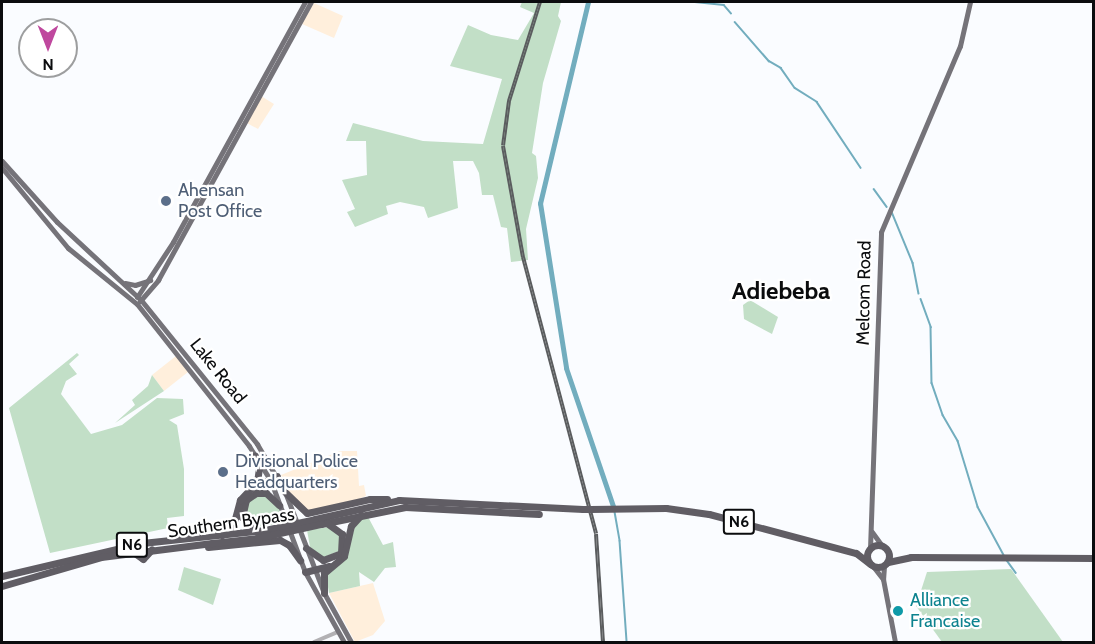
<!DOCTYPE html>
<style>
body{margin:0}
#map{position:relative;width:1095px;height:644px;overflow:hidden;background:#fafcff;font-family:Cabin,sans-serif}
div>[style]{position:absolute}
.commercial>*{inset:0;background:#ffefdc}
.green>*{inset:0;background:#c2dfc7}
.stream>*{height:1.5px;margin:-0.75px;padding:0 0.75px;transform-origin:0.75px;border-radius:0.75px;background:#72adbe}
.river>*{height:5px;margin:-2.5px;padding:0 2.5px;transform-origin:2.5px;border-radius:2.5px;background:#72adbe}
.minor>*{height:4px;margin:-2px;padding:0 2px;transform-origin:2px;border-radius:2px;background:#b2b1b4}
.major>*{height:5px;margin:-2.5px;padding:0 2.5px;transform-origin:2.5px;border-radius:2.5px;background:#757379}
.highway>*{height:7px;margin:-3.5px;padding:0 3.5px;transform-origin:3.5px;border-radius:3.5px;background:#605d64}
.highway>.ring{margin:-3.5px;padding:0;box-sizing:content-box;background:none;border:7px solid #605d64;border-radius:50%}
.rail>*{height:4px;margin-top:-2px;transform-origin:0;background:repeating-linear-gradient(90deg,#fff 0 4.5px,#5b5d5f 0 9px);box-sizing:border-box;border-block:2px solid #5b5d5f}
.highway-bridge>*{height:7px;margin:-3.5px;padding:0 3.5px;transform-origin:3.5px;border-radius:3.5px;background:#605d64}
.dots>*{width:16px;height:16px;translate:-50% -50%;box-sizing:border-box;border:3px solid #fff;border-radius:50%}
span{translate:-50% -50%;white-space:nowrap;text-align:center;line-height:1.15;-webkit-text-stroke:4.5px #fff;paint-order:stroke}
.shield-label span{padding:2px 4px;background:#fff;border:2px solid;border-radius:4px;-webkit-text-stroke-width:0}
.shield-label{font-size:16px;color:#0b0c0e;font-weight:700}
.service-label{font-size:18px;color:#4e5e75}
.left{translate:0 -50%;text-align:left}
.street-label{font-size:18px;color:#0b0c0e}
.culture-label{font-size:18px;color:#0d838f}
.district-label{font-size:24px;color:#0b0c0e;font-weight:700}
.frame{position:absolute;inset:0;border:3px solid #0b0c0e;pointer-events:none}
.north{position:absolute;left:18px;top:18px;width:60px;height:60px;box-sizing:border-box;background:#fff;border:2px solid #9d9e9f;border-radius:50%;rotate:180deg;font-size:16px;font-weight:700;line-height:24px;text-align:center;color:#0b0c0e}
.north::after{content:'';display:block;margin:auto;width:21px;height:27px;background:#bf489e;clip-path:polygon(50% 0,100% 100%,50% 72%,0 100%)}
</style>
<div id="map">
<div class="commercial">
<i style="clip-path:polygon(314px 3px,343px 16px,334px 38px,302px 24px)"></i>
<i style="clip-path:polygon(261px 96px,274px 104px,258px 129px,245px 122px)"></i>
<i style="clip-path:polygon(176px 356px,188px 372px,164px 391px,152px 375px)"></i>
<i style="clip-path:polygon(340px 451px,357px 451px,359px 486px,364px 485px,366px 496px,331px 510px,307px 511px,292px 498px,281px 475px)"></i>
<i style="clip-path:polygon(373px 583px,385px 621px,373px 635px,355px 642px,329px 593px)"></i>
</div>
<div class="green">
<i style="clip-path:polygon(522px 2px,561px 2px,558px 16px,561px 21px,543px 83px,532px 153px,536px 156px,538px 178px,526px 229px,528px 260px,511px 262px,507px 228px,501px 227px,493px 195px,482px 195px,479px 173px,473px 161px,453px 161px,458px 208px,428px 218px,424px 207px,400px 202px,386px 206px,388px 214px,355px 227px,347px 212px,355px 209px,342px 180px,367px 175px,366px 141px,346px 141px,353px 123px,423px 141px,483px 144px,502px 79px,450px 66px,468px 25px,491px 35px,518px 40px,534px 13px,520px 7px)"></i>
<i style="clip-path:polygon(750px 300px,778px 317px,772px 334px,744px 319px,743px 305px)"></i>
<i style="clip-path:polygon(77px 353px,79px 355px,69px 364px,77px 374px,66px 381px,61px 394px,91px 434px,122px 425px,157px 398px,183px 399px,184px 414px,169px 420px,177px 425px,184px 469px,184px 516px,167px 518px,168px 528px,50px 553px,9px 408px)"></i>
<i style="clip-path:polygon(152px 375px,164px 391px,115px 423px,135px 405px,132px 400px,148px 386px)"></i>
<i style="clip-path:polygon(258px 495px,265px 495px,278px 506px,284px 523px,255px 527px,245px 515px,249px 499px)"></i>
<i style="clip-path:polygon(367px 515px,383px 545px,393px 542px,396px 567px,385px 568px,374px 582px,359px 572px,360px 586px,329px 593px,326px 575px,345px 560px,356px 523px)"></i>
<i style="clip-path:polygon(329px 527px,340px 535px,339px 551px,322px 558px,310px 547px,307px 530px)"></i>
<i style="clip-path:polygon(184px 567px,221px 579px,213px 605px,178px 590px)"></i>
<i style="clip-path:polygon(1011px 569px,1063px 642px,942px 642px,916px 606px,927px 572px)"></i>
</div>
<div class="stream">
<i style="left:695px;top:2px;width:29px;rotate:6deg"></i>
<i style="left:724px;top:5px;width:11px;rotate:49deg"></i>
<i style="left:735px;top:22px;width:52px;rotate:48.9deg"></i>
<i style="left:769px;top:61px;width:14px;rotate:30deg"></i>
<i style="left:781px;top:68px;width:24px;rotate:55deg"></i>
<i style="left:795px;top:88px;width:26px;rotate:32deg"></i>
<i style="left:817px;top:102px;width:79px;rotate:56.3deg"></i>
<i style="left:874px;top:189px;width:22px;rotate:54deg"></i>
<i style="left:892px;top:212px;width:55px;rotate:67.6deg"></i>
<i style="left:913px;top:263px;width:31px;rotate:79deg"></i>
<i style="left:921px;top:299px;width:30px;rotate:70deg"></i>
<i style="left:931px;top:327px;width:56px;rotate:89deg"></i>
<i style="left:932px;top:383px;width:34px;rotate:71deg"></i>
<i style="left:943px;top:415px;width:30px;rotate:60deg"></i>
<i style="left:958px;top:441px;width:69px;rotate:73.1deg"></i>
<i style="left:978px;top:507px;width:55px;rotate:61.6deg"></i>
<i style="left:615px;top:512px;width:29px;rotate:80deg"></i>
<i style="left:620px;top:541px;width:101px;rotate:86deg"></i>
<i style="left:1006px;top:559px;width:17px;rotate:54deg"></i>
</div>
<div class="river">
<i style="left:588px;top:2px;width:207px;rotate:103.4deg"></i>
<i style="left:540px;top:203px;width:167px;rotate:81deg"></i>
<i style="left:566px;top:368px;width:149px;rotate:71.2deg"></i>
</div>
<div class="minor">
<i style="left:314px;top:642px;width:26px;rotate:-23deg"></i>
</div>
<div class="major">
<i style="left:2px;top:161px;width:82px;rotate:48deg"></i>
<i style="left:57px;top:222px;width:115px;rotate:42.9deg"></i>
<i style="left:141px;top:300px;width:185px;rotate:51.1deg"></i>
<i style="left:257px;top:444px;width:56px;rotate:59.7deg"></i>
<i style="left:285px;top:492px;width:108px;rotate:68.9deg"></i>
<i style="left:324px;top:593px;width:56px;rotate:61.1deg"></i>
<i style="left:2px;top:168px;width:104px;rotate:50.5deg"></i>
<i style="left:68px;top:248px;width:89px;rotate:39.1deg"></i>
<i style="left:137px;top:304px;width:181px;rotate:51.7deg"></i>
<i style="left:249px;top:446px;width:39px;rotate:58deg"></i>
<i style="left:270px;top:479px;width:99px;rotate:69.4deg"></i>
<i style="left:305px;top:572px;width:80px;rotate:60.9deg"></i>
<i style="left:125px;top:283px;width:10px;rotate:11deg"></i>
<i style="left:135px;top:285px;width:16px;rotate:-18deg"></i>
<i style="left:137px;top:297px;width:66px;rotate:-56.8deg"></i>
<i style="left:173px;top:242px;width:274px;rotate:-61.2deg"></i>
<i style="left:140px;top:301px;width:28px;rotate:-49deg"></i>
<i style="left:158px;top:280px;width:317px;rotate:-61.2deg"></i>
<i style="left:872px;top:532px;width:17px;rotate:54deg"></i>
<i style="left:870px;top:549px;width:317px;rotate:-88deg"></i>
<i style="left:881px;top:232px;width:202px;rotate:-67deg"></i>
<i style="left:960px;top:46px;width:45px;rotate:-77.2deg"></i>
<i style="left:872px;top:565px;width:18px;rotate:52deg"></i>
<i style="left:884px;top:566px;width:13px;rotate:94deg"></i>
<i style="left:883px;top:579px;width:64px;rotate:79.2deg"></i>
</div>
<div class="highway">
<i style="left:255px;top:486px;width:24px;rotate:-24deg"></i>
<i style="left:285px;top:492px;width:30px;rotate:44deg"></i>
<i style="left:307px;top:513px;width:65px;rotate:-12.5deg"></i>
<i style="left:370px;top:499px;width:17px"></i>
<i style="left:590px;top:509px;width:76px;rotate:-0.8deg"></i>
<i style="left:666px;top:508px;width:43px;rotate:7.9deg"></i>
<i style="left:709px;top:514px;width:152px;rotate:14.9deg"></i>
<i style="left:856px;top:553px;width:18px;rotate:38deg"></i>
<i style="left:315px;top:519px;width:86px;rotate:-12.7deg"></i>
<i style="left:399px;top:500px;width:184px;rotate:2.8deg"></i>
<i style="left:321px;top:524px;width:86px;rotate:-11.4deg"></i>
<i style="left:405px;top:507px;width:134px;rotate:3deg"></i>
<i style="left:259px;top:532px;width:23px;rotate:-139deg"></i>
<i style="left:242px;top:517px;width:17px;rotate:-77deg"></i>
<i style="left:246px;top:500px;width:12px;rotate:-35deg"></i>
<i style="left:256px;top:493px;width:10px"></i>
<i style="left:266px;top:493px;width:18px;rotate:43deg"></i>
<i style="left:222px;top:535px;width:14px;rotate:-39deg"></i>
<i style="left:233px;top:526px;width:27px;rotate:-75deg"></i>
<i style="left:240px;top:500px;width:25px;rotate:-47deg"></i>
<i style="left:257px;top:482px;width:14px;rotate:-82deg"></i>
<i style="left:259px;top:468px;width:13px;rotate:-108deg"></i>
<i class="ring" style="left:867px;top:545px;width:15px;height:15px"></i>
<i style="left:208px;top:547px;width:72px;rotate:-5.6deg"></i>
<i style="left:280px;top:540px;width:10px;rotate:29deg"></i>
<i style="left:289px;top:545px;width:19px;rotate:54deg"></i>
<i style="left:306px;top:548px;width:21px;rotate:35deg"></i>
<i style="left:323px;top:560px;width:19px;rotate:-21deg"></i>
<i style="left:341px;top:553px;width:19px;rotate:-87deg"></i>
<i style="left:342px;top:534px;width:19px;rotate:-144deg"></i>
<i style="left:133px;top:552px;width:12px;rotate:35deg"></i>
<i style="left:143px;top:559px;width:13px;rotate:-48deg"></i>
<i style="left:888px;top:562px;width:24px;rotate:-12deg"></i>
<i style="left:911px;top:557px;width:183px;rotate:0.3deg"></i>
<i style="left:305px;top:572px;width:25px;rotate:-14deg"></i>
<i style="left:2px;top:576px;width:144px;rotate:-13.3deg"></i>
<i style="left:142px;top:543px;width:124px;rotate:-6deg"></i>
<i style="left:2px;top:586px;width:103px;rotate:-16.3deg"></i>
<i style="left:101px;top:557px;width:112px;rotate:-7.2deg"></i>
<i style="left:324px;top:593px;width:20px;rotate:-90deg"></i>
<i style="left:324px;top:573px;width:26px;rotate:-40deg"></i>
<i style="left:344px;top:556px;width:31px;rotate:-77deg"></i>
<i style="left:351px;top:526px;width:15px;rotate:-48deg"></i>
</div>
<div class="rail">
<i style="left:540px;top:2px;width:104px;rotate:107.4deg"></i>
<i style="left:509px;top:101px;width:45px;rotate:97.6deg"></i>
<i style="left:503px;top:146px;width:113px;rotate:79.8deg"></i>
<i style="left:523px;top:257px;width:286px;rotate:75.2deg"></i>
<i style="left:596px;top:534px;width:108px;rotate:86.3deg"></i>
</div>
<div class="highway-bridge">
<i style="left:583px;top:509px;width:7px"></i>
<i style="left:265px;top:530px;width:51px;rotate:-12.4deg"></i>
<i style="left:212px;top:543px;width:45px;rotate:-6.3deg"></i>
<i style="left:257px;top:538px;width:66px;rotate:-12.3deg"></i>
</div>
<div class="dots">
<i style="left:166px;top:201px;background:#5c6f8a"></i>
<i style="left:223px;top:472px;background:#5c6f8a"></i>
<i style="left:898px;top:611px;background:#0f9aa8"></i>
</div>
<div class="shield-label">
<span style="left:739px;top:522px">N6</span>
<span style="left:132px;top:545px">N6</span>
</div>
<div class="service-label">
<span class="left" style="left:178px;top:201px">Ahensan<br>Post Office</span>
<span class="left" style="left:235px;top:472px">Divisional Police<br>Headquarters</span>
</div>
<div class="street-label">
<span style="left:864px;top:293px;rotate:-89deg">Melcom Road</span>
<span style="left:218px;top:371px;rotate:51deg">Lake Road</span>
<span style="left:231px;top:523px;rotate:-8deg">Southern Bypass</span>
</div>
<div class="culture-label">
<span class="left" style="left:910px;top:611px">Alliance<br>Francaise</span>
</div>
<div class="district-label">
<span style="left:781px;top:291px">Adiebeba</span>
</div>
<div class="frame"></div>
<div class="north">N</div>
</div>
